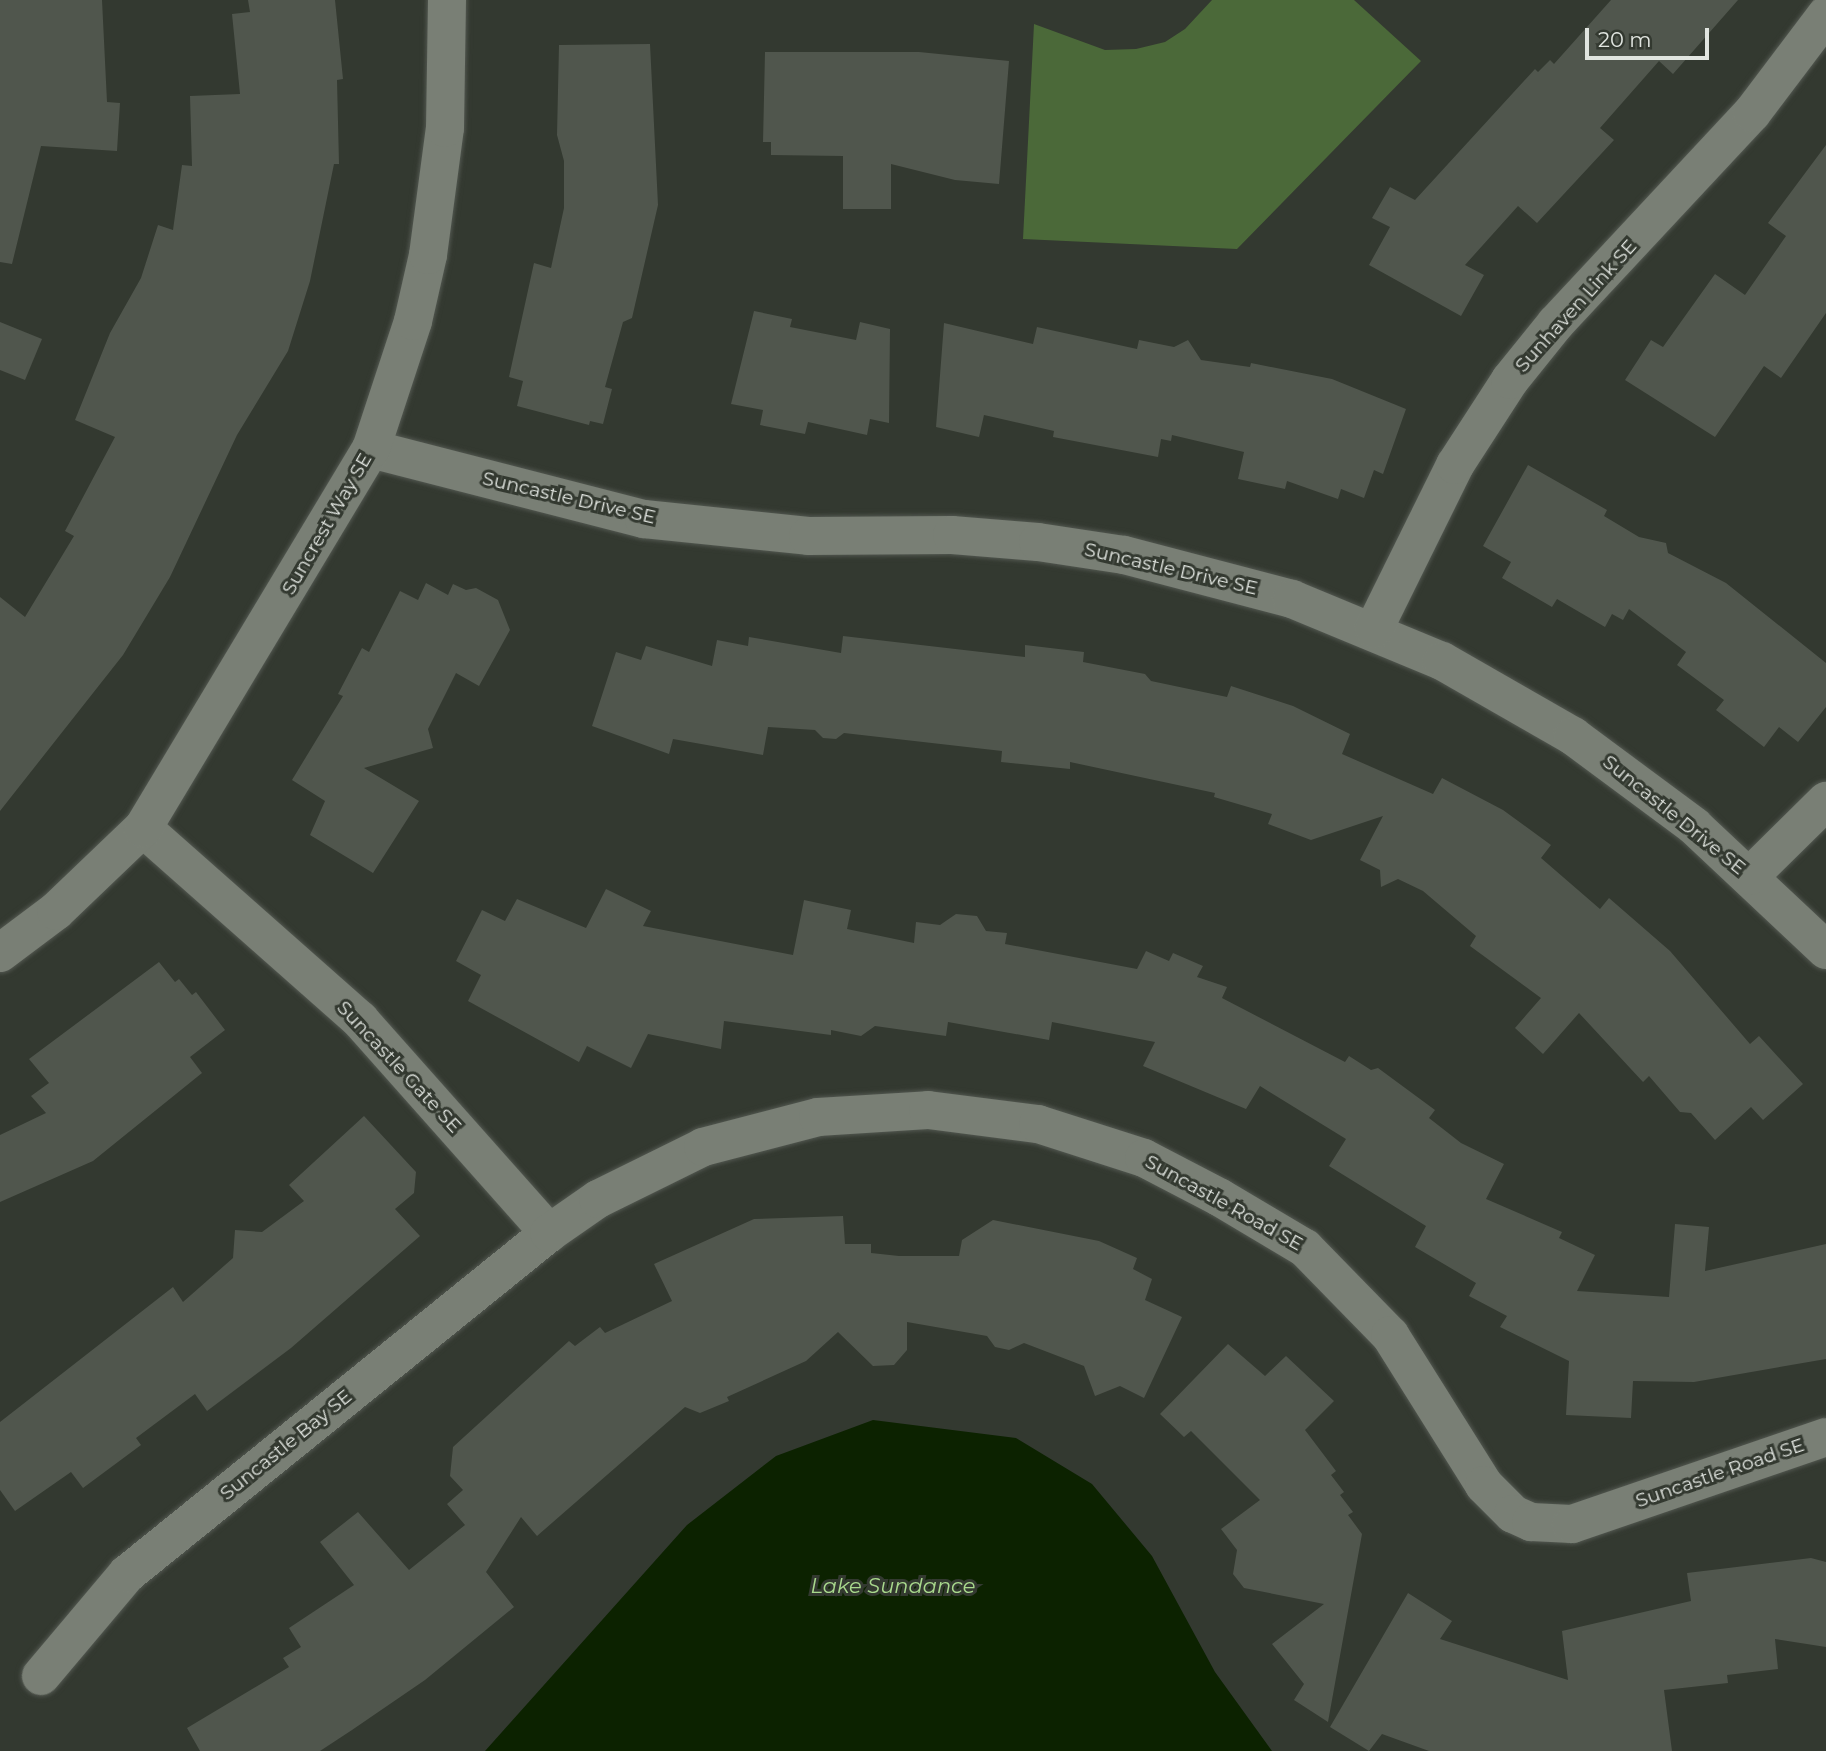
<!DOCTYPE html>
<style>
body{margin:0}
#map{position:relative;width:1826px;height:1751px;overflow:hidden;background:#333930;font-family:Montserrat,sans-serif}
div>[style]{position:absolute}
.green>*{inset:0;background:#4b6939}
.water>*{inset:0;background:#0c2200}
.building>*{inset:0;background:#50564d}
.roads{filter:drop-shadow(0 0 2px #525750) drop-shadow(0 0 2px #525750)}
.minor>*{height:38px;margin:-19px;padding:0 19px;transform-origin:19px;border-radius:19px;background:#797f75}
span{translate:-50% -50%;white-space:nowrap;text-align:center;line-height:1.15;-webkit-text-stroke:6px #333930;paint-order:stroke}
.street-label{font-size:19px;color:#e1e5e0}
.water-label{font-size:21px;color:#a9d98d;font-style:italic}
.scale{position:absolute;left:1585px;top:28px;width:124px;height:32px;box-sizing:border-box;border:4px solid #e1e5e0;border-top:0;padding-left:9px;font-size:21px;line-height:24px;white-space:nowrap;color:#e1e5e0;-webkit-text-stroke:5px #333930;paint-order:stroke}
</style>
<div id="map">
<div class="green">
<i style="clip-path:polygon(1212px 0,1354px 0,1421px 61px,1237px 249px,1023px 239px,1034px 24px,1105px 50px,1136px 49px,1165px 42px,1185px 29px)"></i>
</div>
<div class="water">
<i style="clip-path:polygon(873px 1420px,1016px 1438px,1092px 1484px,1152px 1556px,1215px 1672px,1272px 1751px,485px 1751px,687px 1525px,776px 1456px)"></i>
</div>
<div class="building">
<i style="clip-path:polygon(0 0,102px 0,107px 102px,120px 103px,117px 151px,41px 146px,12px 264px,0 262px)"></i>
<i style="clip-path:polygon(248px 0,335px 0,343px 79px,337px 80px,339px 164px,334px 164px,310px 281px,288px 351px,237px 435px,170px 577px,123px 655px,0 811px,0 597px,25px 617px,74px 536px,65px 531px,115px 437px,75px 420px,110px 333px,141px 278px,158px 225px,173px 230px,182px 165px,192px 166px,190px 96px,240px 94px,232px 14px,250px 12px)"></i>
<i style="clip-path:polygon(1611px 0,1738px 0,1673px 74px,1659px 61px,1600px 128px,1614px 140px,1537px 223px,1518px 206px,1465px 265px,1484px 275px,1461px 316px,1369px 265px,1390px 227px,1372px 218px,1390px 187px,1415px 200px,1535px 69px,1538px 72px,1550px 60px,1554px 64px)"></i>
<i style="clip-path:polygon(650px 44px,658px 205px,632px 318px,623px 322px,605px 387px,612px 389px,603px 424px,590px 421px,589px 425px,517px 406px,523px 381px,509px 377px,534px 263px,551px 268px,564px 208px,564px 161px,557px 135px,559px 45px)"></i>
<i style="clip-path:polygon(765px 52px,919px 52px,1009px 61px,999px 184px,955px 180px,891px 164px,891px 209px,843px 209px,843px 156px,771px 155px,771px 142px,763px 142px)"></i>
<i style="clip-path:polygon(1826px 145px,1826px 313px,1781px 378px,1764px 366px,1715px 437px,1625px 380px,1651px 340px,1663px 347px,1715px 274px,1745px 295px,1786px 236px,1768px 223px)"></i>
<i style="clip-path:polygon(754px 311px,792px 319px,790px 327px,856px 340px,860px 322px,890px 329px,889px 423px,870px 419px,867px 435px,808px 422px,805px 434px,760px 425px,763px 410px,731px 404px)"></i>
<i style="clip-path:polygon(0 322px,42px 339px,25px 380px,0 370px)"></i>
<i style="clip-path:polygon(944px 323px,1033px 344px,1037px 327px,1137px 349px,1139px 340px,1174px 347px,1188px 340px,1201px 360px,1250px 367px,1251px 363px,1332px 379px,1406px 409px,1383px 474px,1374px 470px,1364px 498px,1341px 489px,1338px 499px,1287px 481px,1285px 489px,1238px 479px,1244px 452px,1172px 435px,1171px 441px,1161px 439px,1158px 457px,1053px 437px,1054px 431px,984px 415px,979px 437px,936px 427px)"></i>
<i style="clip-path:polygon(1528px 465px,1607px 510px,1604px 516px,1639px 537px,1666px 543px,1668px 553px,1726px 583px,1826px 663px,1826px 707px,1798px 742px,1779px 727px,1764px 747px,1716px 710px,1724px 700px,1677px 665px,1686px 652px,1629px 609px,1623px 620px,1612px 614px,1605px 627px,1557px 599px,1552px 607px,1502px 578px,1511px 562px,1483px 546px)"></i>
<i style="clip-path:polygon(426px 583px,448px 595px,453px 584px,466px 590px,476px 588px,498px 600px,510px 630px,479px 686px,456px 673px,428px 729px,433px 748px,364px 768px,419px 801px,373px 873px,310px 835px,325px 801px,292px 780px,343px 696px,338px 694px,362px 648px,369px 652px,400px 591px,418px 600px)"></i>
<i style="clip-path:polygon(843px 636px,1025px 657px,1025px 645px,1084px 652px,1083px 662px,1145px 674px,1151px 681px,1227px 697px,1231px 686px,1293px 706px,1350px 734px,1342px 754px,1433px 794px,1442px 778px,1503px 810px,1551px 845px,1541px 858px,1600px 909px,1609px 898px,1670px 951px,1750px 1044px,1759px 1036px,1803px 1084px,1763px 1120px,1751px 1107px,1715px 1140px,1691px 1113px,1680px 1112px,1649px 1076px,1643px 1082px,1579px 1013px,1543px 1054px,1515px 1028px,1541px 998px,1470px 946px,1476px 936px,1423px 891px,1398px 879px,1381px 887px,1380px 870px,1360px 860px,1383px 816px,1311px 840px,1268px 824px,1272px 814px,1214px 797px,1215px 793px,1070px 762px,1070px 769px,1001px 762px,1002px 751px,844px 733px,836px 739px,823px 738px,815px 730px,768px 727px,763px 755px,673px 739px,669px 754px,592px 726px,616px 652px,641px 660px,646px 646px,712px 666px,717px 640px,748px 646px,749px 637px,841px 653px)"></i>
<i style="clip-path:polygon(606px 889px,651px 911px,643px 926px,793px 955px,804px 900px,851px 910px,847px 929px,914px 943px,916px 922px,940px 925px,956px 914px,977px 916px,986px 931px,1007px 933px,1005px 944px,1137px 969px,1146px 951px,1169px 961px,1173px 953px,1203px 966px,1197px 977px,1227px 987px,1222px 998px,1345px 1062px,1349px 1056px,1371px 1070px,1378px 1068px,1435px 1110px,1429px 1118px,1461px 1143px,1504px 1164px,1486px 1199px,1562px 1232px,1559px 1238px,1595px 1255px,1577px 1291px,1669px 1297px,1675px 1224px,1709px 1227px,1705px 1271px,1826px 1244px,1826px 1359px,1694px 1382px,1633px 1381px,1631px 1418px,1566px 1415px,1569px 1361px,1500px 1327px,1507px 1316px,1469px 1296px,1476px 1283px,1415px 1247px,1426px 1226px,1329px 1166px,1346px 1139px,1260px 1086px,1246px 1109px,1143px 1066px,1155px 1042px,1052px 1022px,1049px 1040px,948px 1022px,946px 1036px,875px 1026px,861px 1036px,831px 1030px,831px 1035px,724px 1021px,721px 1049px,648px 1034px,631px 1068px,587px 1046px,579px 1062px,468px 1001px,481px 975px,456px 961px,482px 910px,505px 921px,517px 899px,586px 928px)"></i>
<i style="clip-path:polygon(159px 962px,175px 982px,179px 979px,192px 995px,196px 992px,225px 1030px,190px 1057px,202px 1073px,93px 1161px,0 1202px,0 1135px,46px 1113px,31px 1096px,49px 1083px,29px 1059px)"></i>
<i style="clip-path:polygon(364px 1116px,416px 1172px,414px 1193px,395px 1209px,420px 1236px,291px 1348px,207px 1411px,195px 1394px,136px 1438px,141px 1445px,83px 1488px,71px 1472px,15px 1511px,0 1490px,0 1422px,173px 1287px,183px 1302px,233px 1258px,235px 1230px,262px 1232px,304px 1201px,289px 1185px)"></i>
<i style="clip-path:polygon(843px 1216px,845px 1244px,871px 1244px,871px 1253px,899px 1256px,959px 1256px,962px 1240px,993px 1220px,1099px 1241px,1137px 1258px,1133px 1269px,1152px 1279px,1145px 1300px,1182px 1317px,1144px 1398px,1120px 1386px,1095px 1396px,1084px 1366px,1024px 1343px,1009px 1350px,995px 1347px,987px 1336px,907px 1322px,907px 1350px,894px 1365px,873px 1366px,838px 1332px,806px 1361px,727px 1397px,729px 1401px,700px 1413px,685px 1407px,537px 1536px,521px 1517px,486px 1572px,514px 1607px,425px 1680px,352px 1730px,320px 1751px,200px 1751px,187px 1728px,289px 1667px,283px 1658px,301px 1647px,289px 1628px,354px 1585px,320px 1542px,358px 1512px,409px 1570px,465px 1525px,447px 1504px,463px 1490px,450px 1476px,453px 1447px,569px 1341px,575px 1346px,600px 1327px,605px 1333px,672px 1301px,654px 1264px,754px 1219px)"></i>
<i style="clip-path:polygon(1228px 1344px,1265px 1376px,1286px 1356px,1334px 1401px,1305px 1430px,1336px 1471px,1331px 1475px,1344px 1492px,1340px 1495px,1353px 1512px,1348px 1515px,1362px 1534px,1328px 1722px,1294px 1700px,1304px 1684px,1272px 1644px,1324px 1604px,1244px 1588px,1233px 1574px,1237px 1550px,1221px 1529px,1260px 1500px,1191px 1431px,1184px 1437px,1160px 1414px)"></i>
<i style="clip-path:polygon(1811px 1558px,1826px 1562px,1826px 1647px,1775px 1639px,1778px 1669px,1727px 1675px,1728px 1683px,1664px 1690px,1672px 1751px,1429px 1751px,1382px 1734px,1369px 1751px,1330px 1727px,1408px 1593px,1452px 1621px,1440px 1639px,1568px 1680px,1562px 1631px,1691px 1601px,1687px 1573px)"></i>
</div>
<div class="roads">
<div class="minor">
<i style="left:371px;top:449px;width:282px;rotate:14.4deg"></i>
<i style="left:644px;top:519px;width:165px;rotate:5.9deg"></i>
<i style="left:808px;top:536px;width:144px;rotate:-0.4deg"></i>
<i style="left:952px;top:535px;width:86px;rotate:4.7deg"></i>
<i style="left:1038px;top:542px;width:87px;rotate:8.6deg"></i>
<i style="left:1124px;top:555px;width:174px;rotate:14.7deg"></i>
<i style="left:1292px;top:599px;width:162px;rotate:22.5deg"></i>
<i style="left:1442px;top:661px;width:151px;rotate:29.8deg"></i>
<i style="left:1573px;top:736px;width:151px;rotate:36.6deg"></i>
<i style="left:1694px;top:826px;width:181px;rotate:43.2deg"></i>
<i style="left:1374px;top:629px;width:183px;rotate:-63.7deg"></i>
<i style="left:1455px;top:465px;width:101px;rotate:-57.1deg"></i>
<i style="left:1510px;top:380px;width:73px;rotate:-51.1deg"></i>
<i style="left:1556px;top:323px;width:287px;rotate:-47deg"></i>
<i style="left:1752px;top:113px;width:123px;rotate:-52.9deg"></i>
<i style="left:143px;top:828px;width:290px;rotate:41.5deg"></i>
<i style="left:360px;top:1020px;width:285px;rotate:48.4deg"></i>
<i style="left:1750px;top:876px;width:107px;rotate:-44.6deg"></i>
<i style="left:0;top:953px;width:70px;rotate:-36.9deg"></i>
<i style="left:56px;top:911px;width:120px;rotate:-43.7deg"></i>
<i style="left:143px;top:828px;width:442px;rotate:-59deg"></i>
<i style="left:371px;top:449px;width:135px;rotate:-71.8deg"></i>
<i style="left:413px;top:321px;width:68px;rotate:-77.2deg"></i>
<i style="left:428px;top:255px;width:128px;rotate:-82.4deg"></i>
<i style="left:445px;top:128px;width:128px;rotate:-89.1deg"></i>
<i style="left:41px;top:1676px;width:133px;rotate:-49.9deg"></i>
<i style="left:127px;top:1574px;width:543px;rotate:-38.94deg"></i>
<i style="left:549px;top:1233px;width:60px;rotate:-34.8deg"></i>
<i style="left:598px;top:1199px;width:117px;rotate:-26.3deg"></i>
<i style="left:703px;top:1147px;width:119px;rotate:-14.6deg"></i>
<i style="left:818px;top:1117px;width:110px;rotate:-3.6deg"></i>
<i style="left:928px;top:1110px;width:111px;rotate:7.3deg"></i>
<i style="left:1038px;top:1124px;width:111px;rotate:17.8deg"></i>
<i style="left:1144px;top:1158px;width:85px;rotate:27.5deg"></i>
<i style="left:1219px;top:1197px;width:100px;rotate:30.7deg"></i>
<i style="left:1305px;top:1248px;width:122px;rotate:45.7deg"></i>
<i style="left:1390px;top:1335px;width:177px;rotate:57.9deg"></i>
<i style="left:1484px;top:1485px;width:41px;rotate:45deg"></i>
<i style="left:1513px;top:1514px;width:20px;rotate:24deg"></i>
<i style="left:1531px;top:1522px;width:41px;rotate:2.8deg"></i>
<i style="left:1572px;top:1524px;width:268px;rotate:-18.9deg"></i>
</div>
</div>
<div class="street-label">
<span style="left:1576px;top:306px;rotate:-48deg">Sunhaven Link SE</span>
<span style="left:569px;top:498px;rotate:13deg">Suncastle Drive SE</span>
<span style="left:327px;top:524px;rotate:-60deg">Suncrest Way SE</span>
<span style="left:1171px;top:569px;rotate:13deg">Suncastle Drive SE</span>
<span style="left:1674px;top:815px;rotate:39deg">Suncastle Drive SE</span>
<span style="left:399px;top:1067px;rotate:47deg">Suncastle Gate SE</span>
<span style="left:1224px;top:1203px;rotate:29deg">Suncastle Road SE</span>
<span style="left:286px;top:1445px;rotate:-39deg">Suncastle Bay SE</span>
<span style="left:1720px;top:1473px;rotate:-19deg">Suncastle Road SE</span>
</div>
<div class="water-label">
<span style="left:893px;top:1586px">Lake Sundance</span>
</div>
<div class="scale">20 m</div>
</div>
